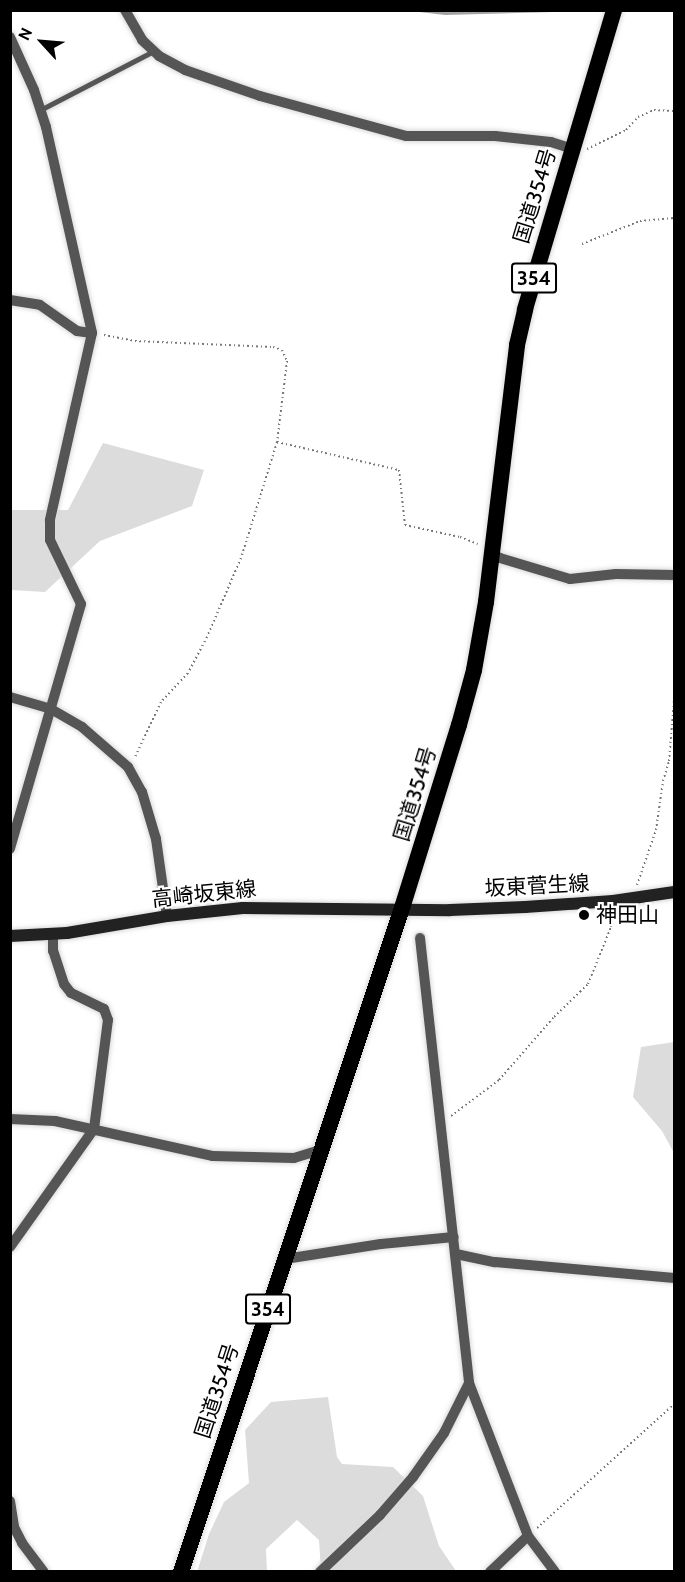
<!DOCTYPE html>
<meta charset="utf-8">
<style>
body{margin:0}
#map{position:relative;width:685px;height:1582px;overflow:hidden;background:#fff;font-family:Cabin,"Noto Sans JP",sans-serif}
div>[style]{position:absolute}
.green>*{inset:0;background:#dcdcdc}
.water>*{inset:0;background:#a3a3a3}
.path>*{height:2px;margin-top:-1px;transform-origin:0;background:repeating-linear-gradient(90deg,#777 0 1.5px,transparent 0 4.5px)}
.roads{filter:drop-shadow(0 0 2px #dbdbdb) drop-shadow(0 0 2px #dbdbdb)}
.service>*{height:5px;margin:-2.5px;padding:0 2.5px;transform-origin:2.5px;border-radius:2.5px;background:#555}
.minor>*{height:10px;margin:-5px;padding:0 5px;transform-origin:5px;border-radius:5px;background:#555}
.secondary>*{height:12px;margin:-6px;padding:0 6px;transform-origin:6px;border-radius:6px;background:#222}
.trunk>*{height:16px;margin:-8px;padding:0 8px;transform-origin:8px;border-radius:8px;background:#000}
.dots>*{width:16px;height:16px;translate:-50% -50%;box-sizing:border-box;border:3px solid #fff;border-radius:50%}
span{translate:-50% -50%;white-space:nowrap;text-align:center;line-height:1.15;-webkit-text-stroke:4.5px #fff;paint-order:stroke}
.shield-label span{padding:2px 4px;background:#fff;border:2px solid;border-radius:4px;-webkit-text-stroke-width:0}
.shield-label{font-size:20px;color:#000;font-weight:700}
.street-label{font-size:21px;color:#000}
.poi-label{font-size:21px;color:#000}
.left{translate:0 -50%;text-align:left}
.frame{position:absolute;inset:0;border:12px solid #000;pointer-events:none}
.north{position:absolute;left:12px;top:12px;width:60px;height:60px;-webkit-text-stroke:4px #fff;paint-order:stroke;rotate:296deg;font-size:16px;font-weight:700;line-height:24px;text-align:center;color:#000}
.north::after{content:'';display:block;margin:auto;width:21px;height:27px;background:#000;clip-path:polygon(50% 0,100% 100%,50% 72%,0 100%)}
</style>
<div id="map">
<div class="green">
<i style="clip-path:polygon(103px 443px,204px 470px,192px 506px,100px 541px,45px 592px,11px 590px,10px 510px,68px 510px)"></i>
<i style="clip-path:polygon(674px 1042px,674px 1153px,662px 1131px,633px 1097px,641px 1047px)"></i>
<i style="clip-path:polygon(328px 1397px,337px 1457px,342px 1464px,393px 1467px,423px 1496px,439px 1546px,456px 1571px,321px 1571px,319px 1540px,297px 1520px,266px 1549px,267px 1571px,197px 1572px,209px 1534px,224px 1502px,249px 1483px,245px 1430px,271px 1402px)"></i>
</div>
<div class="water">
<i style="clip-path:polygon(411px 11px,591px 11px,445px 15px)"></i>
</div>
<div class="path">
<i style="left:587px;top:149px;width:43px;rotate:-26deg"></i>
<i style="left:626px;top:130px;width:18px;rotate:-47deg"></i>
<i style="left:638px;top:117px;width:17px;rotate:-24deg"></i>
<i style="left:654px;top:110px;width:20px;rotate:3deg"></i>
<i style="left:582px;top:244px;width:62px;rotate:-21.6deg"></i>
<i style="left:640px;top:221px;width:34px;rotate:-5deg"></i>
<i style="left:104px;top:335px;width:32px;rotate:11deg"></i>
<i style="left:135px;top:341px;width:138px;rotate:2.5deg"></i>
<i style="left:273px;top:347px;width:9px;rotate:18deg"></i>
<i style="left:282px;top:350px;width:12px;rotate:66deg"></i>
<i style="left:287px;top:361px;width:82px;rotate:97deg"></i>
<i style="left:277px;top:442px;width:121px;rotate:107.2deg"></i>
<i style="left:241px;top:558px;width:86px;rotate:113.3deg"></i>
<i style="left:207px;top:637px;width:41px;rotate:117.8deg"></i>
<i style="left:188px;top:673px;width:40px;rotate:133deg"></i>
<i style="left:161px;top:702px;width:61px;rotate:115.3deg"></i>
<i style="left:277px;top:442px;width:125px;rotate:12.9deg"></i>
<i style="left:399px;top:470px;width:55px;rotate:83.8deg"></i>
<i style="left:405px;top:525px;width:56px;rotate:12.3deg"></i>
<i style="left:460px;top:537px;width:19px;rotate:21deg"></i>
<i style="left:637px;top:885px;width:58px;rotate:-70.9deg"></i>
<i style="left:656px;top:830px;width:49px;rotate:-81.9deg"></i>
<i style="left:663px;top:781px;width:21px;rotate:-73deg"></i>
<i style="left:669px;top:761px;width:61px;rotate:-85.3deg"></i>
<i style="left:451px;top:1116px;width:60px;rotate:-36.9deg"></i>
<i style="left:499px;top:1080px;width:84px;rotate:-48.9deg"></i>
<i style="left:554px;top:1017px;width:47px;rotate:-44.1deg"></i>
<i style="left:588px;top:984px;width:61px;rotate:-68deg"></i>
<i style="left:611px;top:927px;width:14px;rotate:-86deg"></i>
<i style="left:537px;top:1528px;width:185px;rotate:-42.1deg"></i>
</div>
<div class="roads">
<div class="service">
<i style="left:40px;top:110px;width:128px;rotate:-27.4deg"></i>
</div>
<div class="minor">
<i style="left:125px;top:10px;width:34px;rotate:60deg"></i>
<i style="left:142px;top:40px;width:23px;rotate:43deg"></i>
<i style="left:159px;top:56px;width:30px;rotate:28deg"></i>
<i style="left:185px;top:70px;width:79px;rotate:19.1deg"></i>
<i style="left:260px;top:96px;width:151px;rotate:15.3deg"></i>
<i style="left:406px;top:136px;width:89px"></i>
<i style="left:495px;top:136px;width:56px;rotate:6.1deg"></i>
<i style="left:551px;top:142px;width:23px;rotate:18deg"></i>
<i style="left:10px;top:37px;width:58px;rotate:65.6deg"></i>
<i style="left:34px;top:90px;width:39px;rotate:72deg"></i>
<i style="left:46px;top:127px;width:211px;rotate:77.4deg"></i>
<i style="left:92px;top:333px;width:192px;rotate:102.7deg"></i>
<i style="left:50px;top:520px;width:20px;rotate:90deg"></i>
<i style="left:50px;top:540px;width:71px;rotate:64.2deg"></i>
<i style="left:81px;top:604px;width:255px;rotate:106.2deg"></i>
<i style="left:10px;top:300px;width:30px;rotate:9deg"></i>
<i style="left:40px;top:305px;width:45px;rotate:35.1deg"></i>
<i style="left:77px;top:331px;width:15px;rotate:8deg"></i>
<i style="left:491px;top:553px;width:10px;rotate:29deg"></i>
<i style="left:500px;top:558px;width:73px;rotate:16.7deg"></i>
<i style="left:570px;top:579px;width:46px;rotate:-6.2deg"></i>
<i style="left:616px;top:574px;width:58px;rotate:1deg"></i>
<i style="left:10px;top:697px;width:43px;rotate:16.3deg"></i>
<i style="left:51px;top:709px;width:36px;rotate:30deg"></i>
<i style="left:82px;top:727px;width:61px;rotate:41deg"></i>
<i style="left:128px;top:767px;width:29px;rotate:61deg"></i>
<i style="left:142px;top:792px;width:49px;rotate:73.4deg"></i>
<i style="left:156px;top:839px;width:78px;rotate:81.9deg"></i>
<i style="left:420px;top:938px;width:448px;rotate:83.7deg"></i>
<i style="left:469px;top:1383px;width:164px;rotate:68.9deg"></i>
<i style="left:528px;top:1536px;width:45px;rotate:53.1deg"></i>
<i style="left:10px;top:1119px;width:45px;rotate:2.5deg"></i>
<i style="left:55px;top:1121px;width:162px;rotate:12.5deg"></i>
<i style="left:213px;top:1156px;width:81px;rotate:1.4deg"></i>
<i style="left:294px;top:1158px;width:28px;rotate:-17deg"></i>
<i style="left:10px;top:1247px;width:145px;rotate:-54.6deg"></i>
<i style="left:94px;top:1129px;width:110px;rotate:-82.7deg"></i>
<i style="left:108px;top:1020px;width:12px;rotate:-110deg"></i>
<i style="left:104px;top:1009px;width:37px;rotate:-154deg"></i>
<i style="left:71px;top:993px;width:11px;rotate:-128deg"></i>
<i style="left:64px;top:984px;width:35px;rotate:-108deg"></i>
<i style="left:53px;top:951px;width:18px;rotate:-90deg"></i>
<i style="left:456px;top:1254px;width:40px;rotate:12deg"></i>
<i style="left:495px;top:1262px;width:180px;rotate:5.1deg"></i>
<i style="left:285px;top:1259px;width:97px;rotate:-8.9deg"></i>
<i style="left:381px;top:1244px;width:73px;rotate:-5.5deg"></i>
<i style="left:10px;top:1501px;width:26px;rotate:81deg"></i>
<i style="left:14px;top:1527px;width:18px;rotate:63deg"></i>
<i style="left:22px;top:1543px;width:36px;rotate:53deg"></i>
<i style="left:320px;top:1572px;width:83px;rotate:-43.5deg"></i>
<i style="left:380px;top:1515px;width:50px;rotate:-49deg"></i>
<i style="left:413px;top:1477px;width:54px;rotate:-54.8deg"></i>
<i style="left:444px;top:1433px;width:56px;rotate:-63.4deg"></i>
<i style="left:490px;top:1572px;width:52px;rotate:-43.5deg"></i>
</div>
<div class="secondary">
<i style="left:10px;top:936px;width:57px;rotate:-3deg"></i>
<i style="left:67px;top:933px;width:101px;rotate:-9.6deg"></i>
<i style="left:167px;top:916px;width:76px;rotate:-6deg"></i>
<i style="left:243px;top:908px;width:207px;rotate:0.6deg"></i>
<i style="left:450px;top:910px;width:75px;rotate:-2.3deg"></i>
<i style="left:525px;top:907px;width:88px;rotate:-3.9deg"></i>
<i style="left:613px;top:901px;width:62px;rotate:-8.4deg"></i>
</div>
<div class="trunk">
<i style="left:181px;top:1572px;width:700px;rotate:-71.59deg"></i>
<i style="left:402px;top:908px;width:192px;rotate:-72.7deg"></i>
<i style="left:459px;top:725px;width:57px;rotate:-74.7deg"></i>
<i style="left:474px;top:670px;width:69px;rotate:-80deg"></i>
<i style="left:486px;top:602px;width:259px;rotate:-83.1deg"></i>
<i style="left:517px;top:345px;width:37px;rotate:-77deg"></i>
<i style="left:525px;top:309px;width:312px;rotate:-73.4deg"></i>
</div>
</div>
<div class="dots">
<i style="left:584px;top:915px;background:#000"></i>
</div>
<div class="shield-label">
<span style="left:534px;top:278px">354</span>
<span style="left:268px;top:1309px">354</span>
</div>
<div class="street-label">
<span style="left:535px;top:196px;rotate:-73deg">国道354号</span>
<span style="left:415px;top:794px;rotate:-73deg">国道354号</span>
<span style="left:537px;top:886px;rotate:-3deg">坂東菅生線</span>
<span style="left:204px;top:894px;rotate:-6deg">高崎坂東線</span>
<span style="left:217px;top:1391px;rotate:-72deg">国道354号</span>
</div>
<div class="poi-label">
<span class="left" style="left:596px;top:915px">神田山</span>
</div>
<div class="frame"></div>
<div class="north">N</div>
</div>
